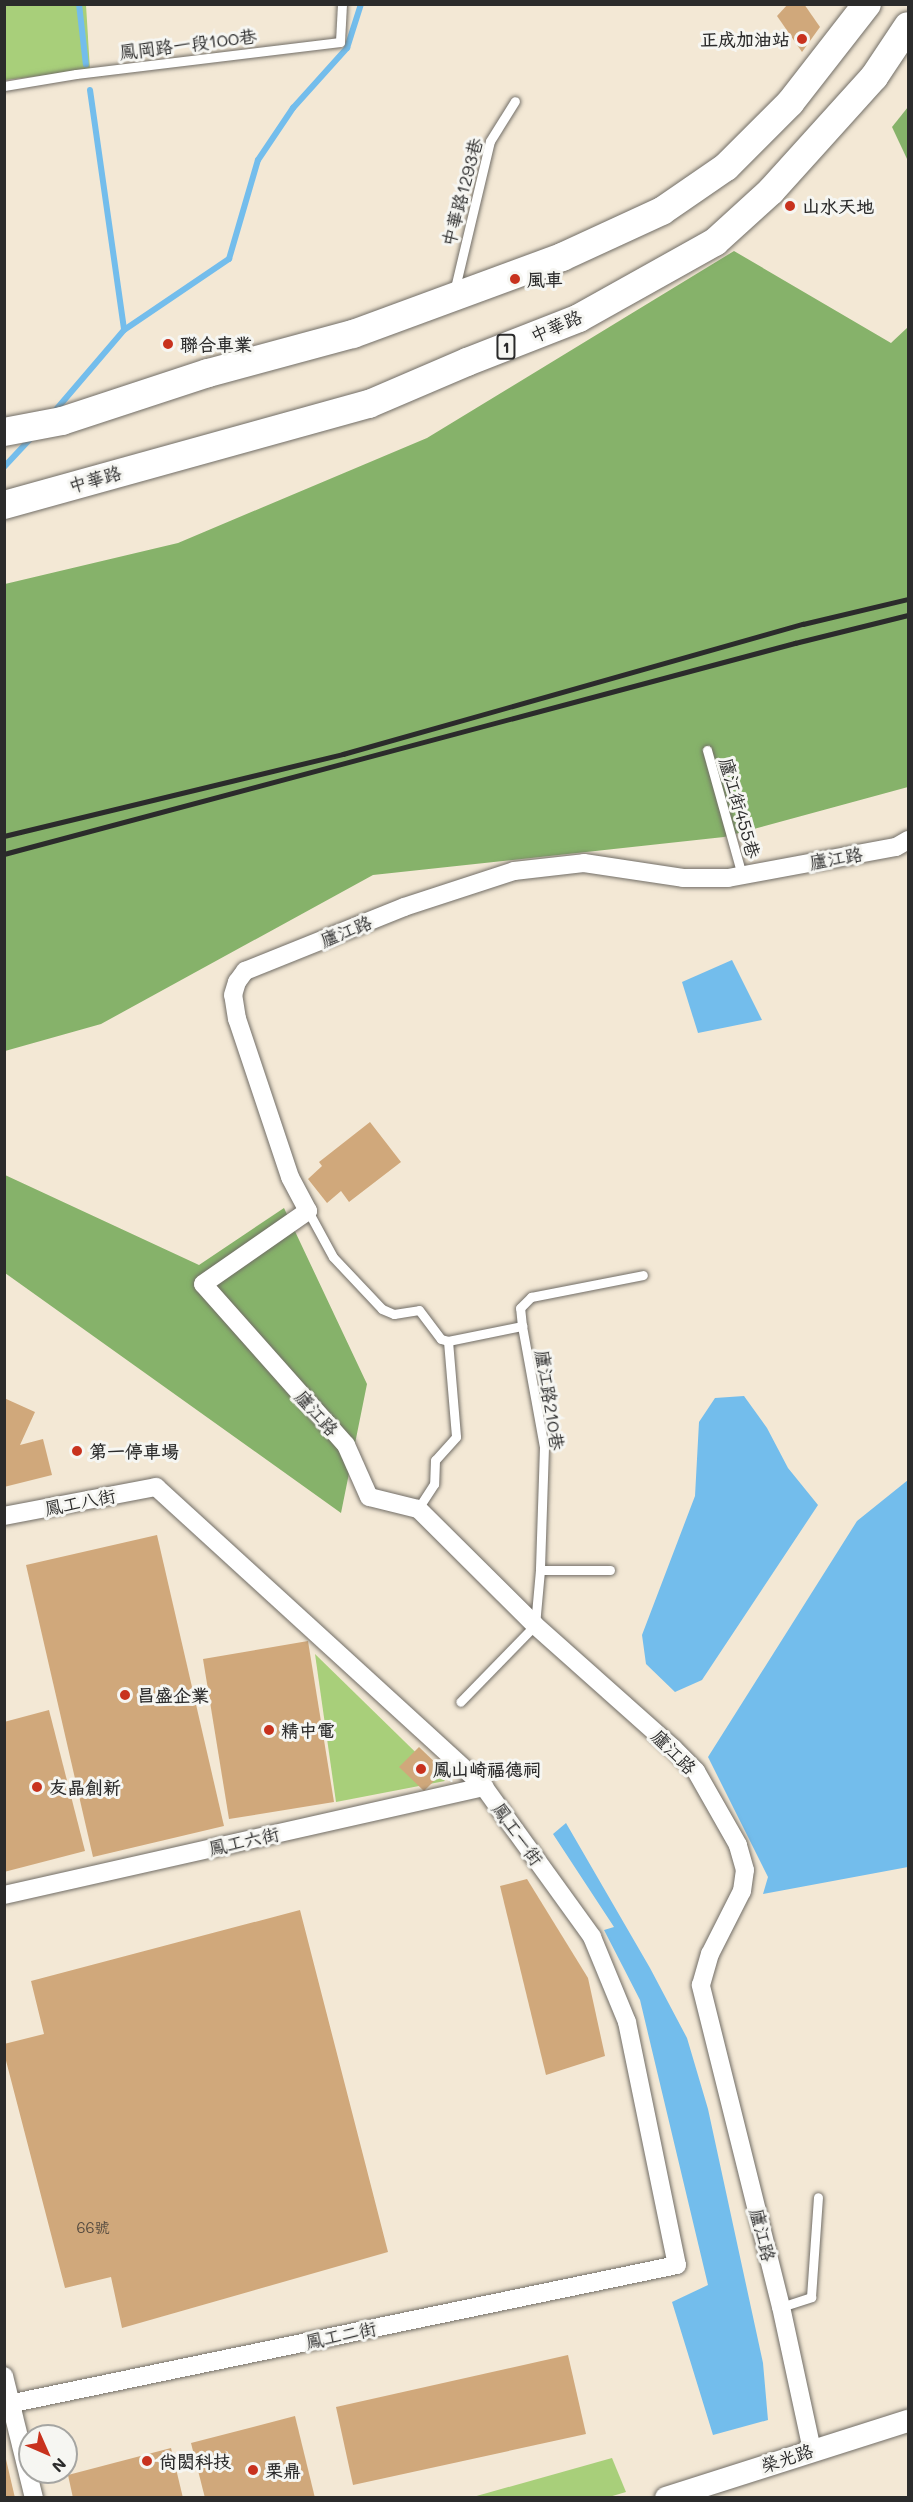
<!DOCTYPE html>
<meta charset="utf-8">
<style>
body{margin:0}
#map{position:relative;width:913px;height:2502px;overflow:hidden;background:#f3e8d5;font-family:Mali,"LXGW WenKai TC",sans-serif}
div>[style]{position:absolute}
.green>*{inset:0;background:#a8cf7a}
.forest>*{inset:0;background:#86b26a}
.water>*{inset:0;background:#73bdec}
.stream>*{height:6px;margin:-3px;padding:0 3px;transform-origin:3px;border-radius:3px;background:#73bdec}
.building>*{inset:0;background:#d0a87b}
.roads{filter:drop-shadow(0 0 2px #716d66) drop-shadow(0 0 2px #716d66)}
.service>*{height:9px;margin:-4.5px;padding:0 4.5px;transform-origin:4.5px;border-radius:4.5px;background:#fff}
.minor>*{height:18px;margin:-9px;padding:0 9px;transform-origin:9px;border-radius:9px;background:#fff}
.tertiary>*{height:22px;margin:-11px;padding:0 11px;transform-origin:11px;border-radius:11px;background:#fff}
.primary>*{height:28px;margin:-14px;padding:0 14px;transform-origin:14px;border-radius:14px;background:#fff}
.rail>*{height:4.5px;margin:-2.25px;padding:0 2.25px;transform-origin:2.25px;border-radius:2.25px;background:#2b2b2b}
.dots>*{width:16px;height:16px;translate:-50% -50%;box-sizing:border-box;border:3px solid #f6f6f2;border-radius:50%}
span{translate:-50% -50%;white-space:nowrap;text-align:center;line-height:1.15;-webkit-text-stroke:6px #f6f6f2;paint-order:stroke}
.number-label{font-size:15px;color:#544a3f}
.number-label span{-webkit-text-stroke-width:0}
.shield-label span{padding:2px 4px;background:#f6f6f2;border:2px solid;border-radius:4px;-webkit-text-stroke-width:0}
.shield-label{font-size:16px;color:#2b2b2b;font-weight:700}
.poi-label{font-size:18px;color:#2b2b2b;font-weight:700}
.right{translate:-100% -50%;text-align:right}
.left{translate:0 -50%;text-align:left}
.street-label{font-size:18px;color:#2b2b2b}
.frame{position:absolute;inset:0;border:6px solid #2b2b2b;pointer-events:none}
.north{position:absolute;left:18px;top:2424px;width:60px;height:60px;box-sizing:border-box;background:#f6f6f2;border:2px solid #a5a5a2;border-radius:50%;rotate:135deg;font-size:16px;font-weight:700;line-height:24px;text-align:center;color:#2b2b2b}
.north::after{content:'';display:block;margin:auto;width:21px;height:27px;background:#c8321e;clip-path:polygon(50% 0,100% 100%,50% 72%,0 100%)}
</style>
<div id="map">
<div class="green">
<i style="clip-path:polygon(4px 5px,86px 5px,90px 70px,5px 80px)"></i>
<i style="clip-path:polygon(315px 1654px,445px 1781px,336px 1802px)"></i>
<i style="clip-path:polygon(612px 2458px,626px 2492px,609px 2497px,473px 2497px)"></i>
</div>
<div class="forest">
<i style="clip-path:polygon(908px 107px,908px 161px,892px 127px)"></i>
<i style="clip-path:polygon(734px 251px,891px 343px,908px 327px,908px 787px,724px 837px,373px 875px,101px 1024px,5px 1051px,5px 584px,178px 543px,427px 438px)"></i>
<i style="clip-path:polygon(5px 1175px,199px 1265px,284px 1208px,367px 1384px,341px 1513px,5px 1273px)"></i>
</div>
<div class="water">
<i style="clip-path:polygon(732px 960px,762px 1020px,698px 1033px,682px 982px)"></i>
<i style="clip-path:polygon(744px 1396px,767px 1428px,788px 1468px,818px 1505px,702px 1680px,675px 1692px,646px 1664px,642px 1635px,695px 1496px,699px 1422px,715px 1398px)"></i>
<i style="clip-path:polygon(908px 1480px,908px 1867px,763px 1894px,768px 1877px,708px 1757px,857px 1521px)"></i>
<i style="clip-path:polygon(566px 1823px,650px 1968px,687px 2038px,708px 2109px,763px 2363px,768px 2420px,713px 2435px,672px 2302px,708px 2285px,640px 2000px,604px 1930px,614px 1927px,553px 1834px)"></i>
</div>
<div class="stream">
<i style="left:79px;top:4px;width:61px;rotate:83.5deg"></i>
<i style="left:90px;top:90px;width:242px;rotate:81.9deg"></i>
<i style="left:54px;top:412px;width:108px;rotate:-49.5deg"></i>
<i style="left:124px;top:330px;width:127px;rotate:-34.1deg"></i>
<i style="left:229px;top:259px;width:103px;rotate:-73.7deg"></i>
<i style="left:258px;top:160px;width:63px;rotate:-56.1deg"></i>
<i style="left:293px;top:108px;width:81px;rotate:-48deg"></i>
<i style="left:347px;top:48px;width:46px;rotate:-72.3deg"></i>
<i style="left:4px;top:467px;width:40px;rotate:-47deg"></i>
</div>
<div class="building">
<i style="clip-path:polygon(788px 4px,804px 4px,820px 27px,802px 52px,777px 16px)"></i>
<i style="clip-path:polygon(370px 1122px,401px 1162px,349px 1202px,341px 1191px,327px 1203px,308px 1179px,322px 1166px,319px 1162px)"></i>
<i style="clip-path:polygon(4px 1398px,35px 1412px,20px 1445px,43px 1439px,52px 1475px,4px 1487px)"></i>
<i style="clip-path:polygon(157px 1535px,224px 1826px,93px 1857px,26px 1565px)"></i>
<i style="clip-path:polygon(308px 1641px,334px 1802px,229px 1819px,203px 1659px)"></i>
<i style="clip-path:polygon(49px 1710px,85px 1851px,4px 1872px,4px 1722px)"></i>
<i style="clip-path:polygon(419px 1747px,444px 1771px,424px 1791px,399px 1767px)"></i>
<i style="clip-path:polygon(527px 1879px,588px 1978px,605px 2056px,546px 2075px,500px 1886px)"></i>
<i style="clip-path:polygon(300px 1910px,388px 2252px,122px 2328px,111px 2277px,65px 2288px,4px 2053px,4px 2044px,44px 2034px,31px 1981px)"></i>
<i style="clip-path:polygon(568px 2355px,586px 2434px,353px 2485px,336px 2407px)"></i>
<i style="clip-path:polygon(295px 2416px,315px 2498px,205px 2498px,191px 2443px)"></i>
<i style="clip-path:polygon(171px 2448px,183px 2498px,73px 2498px,68px 2475px)"></i>
<i style="clip-path:polygon(5px 2455px,15px 2498px,5px 2498px)"></i>
</div>
<div class="roads">
<div class="service">
<i style="left:4px;top:86px;width:73px;rotate:-9.5deg"></i>
<i style="left:76px;top:74px;width:266px;rotate:-6.9deg"></i>
<i style="left:340px;top:42px;width:38px;rotate:-87deg"></i>
<i style="left:454px;top:292px;width:155px;rotate:-76.6deg"></i>
<i style="left:490px;top:141px;width:47px;rotate:-58deg"></i>
<i style="left:707px;top:750px;width:130px;rotate:74.4deg"></i>
<i style="left:308px;top:1211px;width:52px;rotate:61.5deg"></i>
<i style="left:333px;top:1257px;width:71px;rotate:46.7deg"></i>
<i style="left:382px;top:1309px;width:13px;rotate:23deg"></i>
<i style="left:394px;top:1314px;width:25px;rotate:-9deg"></i>
<i style="left:419px;top:1310px;width:36px;rotate:53deg"></i>
<i style="left:441px;top:1339px;width:7px;rotate:16deg"></i>
<i style="left:448px;top:1341px;width:96px;rotate:85.2deg"></i>
<i style="left:456px;top:1437px;width:31px;rotate:132deg"></i>
<i style="left:435px;top:1460px;width:24px;rotate:92deg"></i>
<i style="left:434px;top:1484px;width:30px;rotate:123deg"></i>
<i style="left:522px;top:1326px;width:18px;rotate:-96deg"></i>
<i style="left:520px;top:1308px;width:16px;rotate:-45deg"></i>
<i style="left:531px;top:1297px;width:114px;rotate:-11.1deg"></i>
<i style="left:448px;top:1341px;width:76px;rotate:-11.5deg"></i>
<i style="left:522px;top:1326px;width:123px;rotate:79.7deg"></i>
<i style="left:544px;top:1447px;width:123px;rotate:91.9deg"></i>
<i style="left:540px;top:1570px;width:55px;rotate:95.2deg"></i>
<i style="left:535px;top:1625px;width:107px;rotate:134.2deg"></i>
<i style="left:540px;top:1570px;width:70px"></i>
<i style="left:781px;top:2307px;width:32px;rotate:-18deg"></i>
<i style="left:811px;top:2297px;width:100px;rotate:-86deg"></i>
</div>
<div class="minor">
<i style="left:4px;top:1516px;width:155px;rotate:-10.8deg"></i>
<i style="left:156px;top:1487px;width:445px;rotate:42.4deg"></i>
<i style="left:484px;top:1787px;width:185px;rotate:54.2deg"></i>
<i style="left:592px;top:1937px;width:92px;rotate:67.6deg"></i>
<i style="left:627px;top:2022px;width:248px;rotate:78.4deg"></i>
<i style="left:677px;top:2265px;width:687px;rotate:168.25deg"></i>
<i style="left:4px;top:1895px;width:492px;rotate:-12.7deg"></i>
<i style="left:4px;top:2376px;width:126px;rotate:76.2deg"></i>
<i style="left:812px;top:2450px;width:146px;rotate:-102.2deg"></i>
<i style="left:781px;top:2307px;width:332px;rotate:-104deg"></i>
<i style="left:701px;top:1985px;width:32px;rotate:-74deg"></i>
<i style="left:710px;top:1954px;width:71px;rotate:-63.1deg"></i>
<i style="left:742px;top:1891px;width:21px;rotate:-82deg"></i>
<i style="left:745px;top:1870px;width:26px;rotate:-106deg"></i>
<i style="left:738px;top:1845px;width:85px;rotate:-119.6deg"></i>
<i style="left:696px;top:1771px;width:33px;rotate:-135deg"></i>
<i style="left:673px;top:1748px;width:185px;rotate:-138.3deg"></i>
<i style="left:535px;top:1625px;width:165px;rotate:-135.2deg"></i>
<i style="left:418px;top:1509px;width:50px;rotate:-166.2deg"></i>
<i style="left:369px;top:1497px;width:57px;rotate:-113.9deg"></i>
<i style="left:346px;top:1445px;width:215px;rotate:-131.6deg"></i>
<i style="left:203px;top:1284px;width:128px;rotate:-34.8deg"></i>
<i style="left:308px;top:1211px;width:38px;rotate:-118deg"></i>
<i style="left:290px;top:1177px;width:167px;rotate:-108.5deg"></i>
<i style="left:237px;top:1019px;width:24px;rotate:-99deg"></i>
<i style="left:233px;top:995px;width:14px;rotate:-73deg"></i>
<i style="left:237px;top:982px;width:14px;rotate:-54deg"></i>
<i style="left:245px;top:971px;width:171px;rotate:-21.9deg"></i>
<i style="left:404px;top:907px;width:116px;rotate:-18.1deg"></i>
<i style="left:514px;top:871px;width:70px;rotate:-6.5deg"></i>
<i style="left:584px;top:863px;width:100px;rotate:8.6deg"></i>
<i style="left:683px;top:878px;width:45px"></i>
<i style="left:728px;top:878px;width:171px;rotate:-10.5deg"></i>
<i style="left:896px;top:847px;width:14px;rotate:-30deg"></i>
</div>
<div class="tertiary">
<i style="left:666px;top:2498px;width:254px;rotate:-17.7deg"></i>
</div>
<div class="primary">
<i style="left:4px;top:432px;width:59px;rotate:-10.7deg"></i>
<i style="left:62px;top:421px;width:154px;rotate:-18.2deg"></i>
<i style="left:208px;top:373px;width:150px;rotate:-15.1deg"></i>
<i style="left:353px;top:334px;width:223px;rotate:-20.2deg"></i>
<i style="left:562px;top:257px;width:110px;rotate:-24.7deg"></i>
<i style="left:662px;top:211px;width:78px;rotate:-34.5deg"></i>
<i style="left:726px;top:167px;width:91px;rotate:-45deg"></i>
<i style="left:790px;top:103px;width:125px;rotate:-52.1deg"></i>
<i style="left:4px;top:505px;width:379px;rotate:-15.5deg"></i>
<i style="left:369px;top:404px;width:107px;rotate:-23.2deg"></i>
<i style="left:467px;top:362px;width:120px;rotate:-21.4deg"></i>
<i style="left:579px;top:318px;width:156px;rotate:-29.2deg"></i>
<i style="left:715px;top:242px;width:76px;rotate:-42.3deg"></i>
<i style="left:771px;top:191px;width:154px;rotate:-47.9deg"></i>
<i style="left:874px;top:77px;width:61px;rotate:-56.3deg"></i>
</div>
</div>
<div class="rail">
<i style="left:4px;top:836px;width:349px;rotate:-13.6deg"></i>
<i style="left:343px;top:754px;width:478px;rotate:-15.8deg"></i>
<i style="left:803px;top:624px;width:108px;rotate:-13.4deg"></i>
<i style="left:4px;top:854px;width:819px;rotate:-14.94deg"></i>
<i style="left:795px;top:643px;width:116px;rotate:-13.9deg"></i>
</div>
<div class="dots">
<i style="left:802px;top:39px;background:#c8321e"></i>
<i style="left:790px;top:206px;background:#c8321e"></i>
<i style="left:515px;top:279px;background:#c8321e"></i>
<i style="left:168px;top:344px;background:#c8321e"></i>
<i style="left:77px;top:1451px;background:#c8321e"></i>
<i style="left:125px;top:1695px;background:#c8321e"></i>
<i style="left:269px;top:1730px;background:#c8321e"></i>
<i style="left:421px;top:1769px;background:#c8321e"></i>
<i style="left:37px;top:1787px;background:#c8321e"></i>
<i style="left:147px;top:2461px;background:#c8321e"></i>
<i style="left:253px;top:2470px;background:#c8321e"></i>
</div>
<div class="number-label">
<span style="left:93px;top:2228px">66號</span>
</div>
<div class="shield-label">
<span style="left:506px;top:347px">1</span>
</div>
<div class="poi-label">
<span class="right" style="left:790px;top:39px">正成加油站</span>
<span class="left" style="left:802px;top:206px">山水天地</span>
<span class="left" style="left:527px;top:279px">風車</span>
<span class="left" style="left:180px;top:344px">聯合車業</span>
<span class="left" style="left:89px;top:1451px">第一停車場</span>
<span class="left" style="left:137px;top:1695px">昌盛企業</span>
<span class="left" style="left:281px;top:1730px">精中電</span>
<span class="left" style="left:433px;top:1769px">鳳山崎福德祠</span>
<span class="left" style="left:49px;top:1787px">友晶創新</span>
<span class="left" style="left:159px;top:2461px">尚閎科技</span>
<span class="left" style="left:265px;top:2470px">栗鼎</span>
</div>
<div class="street-label">
<span style="left:188px;top:44px;rotate:-7deg">鳳岡路一段100巷</span>
<span style="left:462px;top:192px;rotate:-75deg">中華路1293巷</span>
<span style="left:556px;top:326px;rotate:-23deg">中華路</span>
<span style="left:95px;top:479px;rotate:-16deg">中華路</span>
<span style="left:740px;top:808px;rotate:74deg">廬江街455巷</span>
<span style="left:836px;top:858px;rotate:-10deg">廬江路</span>
<span style="left:346px;top:931px;rotate:-22deg">廬江路</span>
<span style="left:550px;top:1400px;rotate:81deg">廬江路210巷</span>
<span style="left:317px;top:1413px;rotate:48deg">廬江路</span>
<span style="left:80px;top:1502px;rotate:-11deg">鳳工八街</span>
<span style="left:674px;top:1752px;rotate:45deg">廬江路</span>
<span style="left:518px;top:1834px;rotate:54deg">鳳工一街</span>
<span style="left:244px;top:1841px;rotate:-13deg">鳳工六街</span>
<span style="left:763px;top:2235px;rotate:76deg">廬江路</span>
<span style="left:341px;top:2335px;rotate:-12deg">鳳工二街</span>
<span style="left:787px;top:2458px;rotate:-18deg">榮光路</span>
</div>
<div class="frame"></div>
<div class="north">N</div>
</div>
